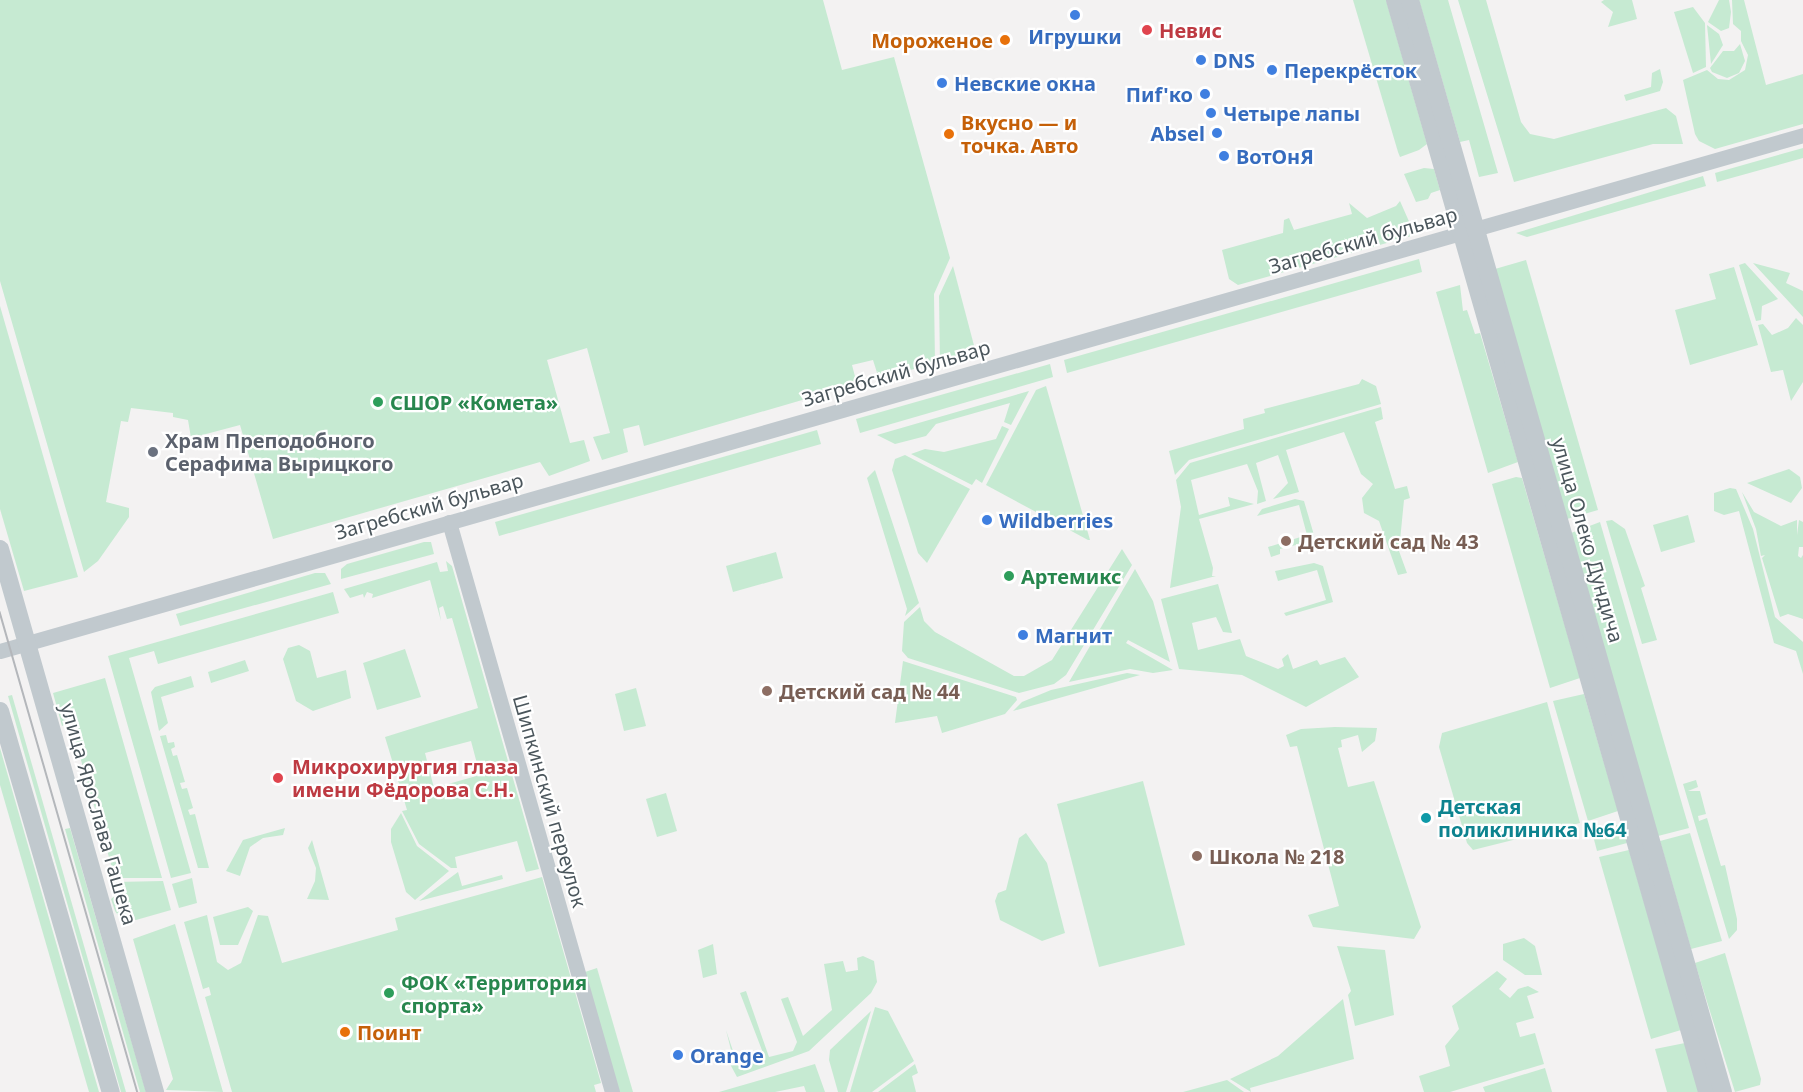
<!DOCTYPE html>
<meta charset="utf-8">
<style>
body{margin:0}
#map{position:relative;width:1803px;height:1092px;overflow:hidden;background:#f3f2f2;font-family:"Noto Sans",sans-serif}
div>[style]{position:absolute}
.green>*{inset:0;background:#c6ead2}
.minor>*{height:15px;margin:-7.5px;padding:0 7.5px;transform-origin:7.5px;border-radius:7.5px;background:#c1c9ce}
.tertiary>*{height:18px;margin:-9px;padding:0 9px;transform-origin:9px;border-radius:9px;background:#c1c9ce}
.tram>*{height:1.5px;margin:-0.75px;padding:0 0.75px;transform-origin:0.75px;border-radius:0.75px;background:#b4b7bb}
.dots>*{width:16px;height:16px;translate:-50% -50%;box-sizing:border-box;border:3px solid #fff;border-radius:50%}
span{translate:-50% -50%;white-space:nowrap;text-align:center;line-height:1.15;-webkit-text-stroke:4.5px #fff;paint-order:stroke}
.health-label{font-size:20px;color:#be3a42;font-weight:700}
.left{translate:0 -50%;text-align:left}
.shop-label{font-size:20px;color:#366cbe;font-weight:700}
.right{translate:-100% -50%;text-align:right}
.food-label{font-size:20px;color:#c56008;font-weight:700}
.street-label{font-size:20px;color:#4b565c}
.leisure-label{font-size:20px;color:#27864d;font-weight:700}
.worship-label{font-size:20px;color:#5b616d;font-weight:700}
.education-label{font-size:20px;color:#785e54;font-weight:700}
.culture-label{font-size:20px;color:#0d838f;font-weight:700}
</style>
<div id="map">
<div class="green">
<i style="clip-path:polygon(0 0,823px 0,842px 70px,894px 57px,950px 258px,934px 294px,935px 363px,879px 379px,873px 360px,852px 365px,857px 384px,644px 446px,639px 425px,623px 429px,628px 452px,602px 460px,593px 437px,610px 433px,587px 348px,547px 360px,570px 443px,584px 440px,590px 461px,549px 476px,540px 462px,273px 539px,240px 425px,191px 438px,188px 420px,173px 417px,173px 413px,131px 408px,128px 422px,121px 421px,106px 502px,129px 508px,129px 517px,98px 561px,84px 572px,0 281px)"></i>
<i style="clip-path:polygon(1353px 0,1386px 0,1427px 144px,1419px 150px,1400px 157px,1398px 152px)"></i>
<i style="clip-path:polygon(1419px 0,1448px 0,1498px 173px,1479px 177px,1469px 140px,1460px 142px)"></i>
<i style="clip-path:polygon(1458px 0,1486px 0,1521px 122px,1530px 134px,1554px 139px,1666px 108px,1676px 116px,1683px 144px,1653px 144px,1514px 182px)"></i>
<i style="clip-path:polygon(1604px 0,1632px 0,1637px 19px,1608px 27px,1613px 12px,1601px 2px)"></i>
<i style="clip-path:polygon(1719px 0,1729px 0,1731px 12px,1729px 28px,1721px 31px,1708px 22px)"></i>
<i style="clip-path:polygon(1732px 0,1744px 0,1766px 85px,1803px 74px,1803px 124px,1715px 149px,1699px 141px,1695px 134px,1683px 80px,1707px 70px,1718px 79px,1729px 80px,1745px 70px,1748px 55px,1741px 41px,1741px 31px,1733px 24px)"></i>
<i style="clip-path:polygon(1693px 7px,1705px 23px,1706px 67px,1693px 73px,1674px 12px)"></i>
<i style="clip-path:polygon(1707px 25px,1719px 34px,1723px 45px,1711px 64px)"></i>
<i style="clip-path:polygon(1740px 44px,1745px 61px,1739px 73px,1727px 78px,1712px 72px,1710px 68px,1723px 51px,1734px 51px)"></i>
<i style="clip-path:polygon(1660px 69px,1663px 82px,1660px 91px,1626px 101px,1624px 95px,1651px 87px,1652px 73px)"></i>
<i style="clip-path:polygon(1803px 148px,1803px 158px,1717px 182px,1715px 173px)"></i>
<i style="clip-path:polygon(1424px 168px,1434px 169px,1440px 190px,1431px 193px,1428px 199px,1416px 202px,1404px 174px)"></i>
<i style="clip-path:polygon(1703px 176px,1706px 186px,1527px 237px,1516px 233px)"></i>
<i style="clip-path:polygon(1400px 201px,1415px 235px,1238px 285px,1229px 279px,1222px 250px,1283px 233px,1284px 220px,1289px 218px,1294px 230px,1352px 214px,1349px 203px,1367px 218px,1396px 206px)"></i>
<i style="clip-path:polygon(1419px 259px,1422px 272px,1067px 373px,1064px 360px)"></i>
<i style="clip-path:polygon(1526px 260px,1598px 510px,1567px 519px,1495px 269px)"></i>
<i style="clip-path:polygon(1745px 263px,1778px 299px,1762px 306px,1761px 320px,1756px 321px,1739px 265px)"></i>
<i style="clip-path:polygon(1753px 263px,1790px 273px,1786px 283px,1803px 291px,1803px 317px)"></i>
<i style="clip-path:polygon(953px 266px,976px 353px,940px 364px,939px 296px)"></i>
<i style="clip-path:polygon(1734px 267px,1758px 345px,1690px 365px,1675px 310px,1716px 299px,1709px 274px)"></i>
<i style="clip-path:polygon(1460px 285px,1463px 311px,1467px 310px,1475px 334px,1480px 333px,1518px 462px,1488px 473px,1436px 292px)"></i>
<i style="clip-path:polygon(0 306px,78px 577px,24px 591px,0 509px)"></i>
<i style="clip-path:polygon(1796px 318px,1803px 325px,1803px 382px,1791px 401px,1783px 370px,1771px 372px,1758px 325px,1763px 324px,1772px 335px,1788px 328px)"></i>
<i style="clip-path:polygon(1050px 364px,1053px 377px,860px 433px,856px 419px)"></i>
<i style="clip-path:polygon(1362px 379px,1376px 386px,1381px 404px,1189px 460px,1175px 475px,1169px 451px,1244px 429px,1243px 419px,1265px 413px,1264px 409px,1359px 384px)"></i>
<i style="clip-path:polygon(1046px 386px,1090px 540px,1088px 540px,986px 485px,1036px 390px)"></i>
<i style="clip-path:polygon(1029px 391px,1011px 425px,1004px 422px,1010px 403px,936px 424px,926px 436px,895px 444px,877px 435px)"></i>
<i style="clip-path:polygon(1381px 407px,1383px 419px,1375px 422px,1395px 489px,1407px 486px,1410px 498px,1404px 500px,1399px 551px,1407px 573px,1398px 575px,1379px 521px,1364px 513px,1362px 498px,1373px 484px,1361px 474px,1344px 432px,1286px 450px,1299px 492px,1273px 499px,1288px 483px,1278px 455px,1256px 463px,1266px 501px,1257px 504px,1258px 491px,1247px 464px,1191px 480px,1199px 515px,1230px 506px,1228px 497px,1254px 504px,1199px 519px,1213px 568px,1212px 576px,1216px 576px,1170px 588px,1181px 507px,1176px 480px,1190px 463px)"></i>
<i style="clip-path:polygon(1002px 426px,1009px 429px,982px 483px,976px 479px,972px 485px,911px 454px,925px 449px,944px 452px,996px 439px)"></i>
<i style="clip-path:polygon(817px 430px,821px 444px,499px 536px,495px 522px)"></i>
<i style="clip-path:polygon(905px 455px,970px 489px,927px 563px,918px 553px,892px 470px,895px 459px)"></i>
<i style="clip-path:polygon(1789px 469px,1800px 477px,1802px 488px,1791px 503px,1747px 483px)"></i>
<i style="clip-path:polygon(875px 470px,919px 603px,905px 616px,907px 609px,867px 478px)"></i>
<i style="clip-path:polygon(1516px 477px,1522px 478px,1580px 678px,1550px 688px,1492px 484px)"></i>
<i style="clip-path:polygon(1730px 488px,1736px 489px,1753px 529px,1775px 617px,1803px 642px,1803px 674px,1796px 651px,1774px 643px,1739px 511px,1724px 515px,1714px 511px,1714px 493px)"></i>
<i style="clip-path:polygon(1742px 492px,1754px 512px,1781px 526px,1797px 520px,1797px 535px,1799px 520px,1803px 522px,1803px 547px,1799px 547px,1798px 556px,1801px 558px,1803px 555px,1803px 619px,1788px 614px,1780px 617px,1762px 558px,1765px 555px,1761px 556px,1756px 529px)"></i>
<i style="clip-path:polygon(1295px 499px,1304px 501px,1314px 535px,1308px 542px,1280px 549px,1280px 554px,1271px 557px,1268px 547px,1307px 535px,1299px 505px,1257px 516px,1262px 509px)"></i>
<i style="clip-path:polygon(1688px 515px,1695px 542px,1661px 552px,1653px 525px)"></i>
<i style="clip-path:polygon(1612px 520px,1625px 529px,1645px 586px,1641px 588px,1657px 640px,1642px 644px,1606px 521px)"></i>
<i style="clip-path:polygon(1600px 522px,1689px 828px,1658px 836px,1571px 533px)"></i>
<i style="clip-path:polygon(424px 542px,431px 542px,434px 554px,341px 579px,341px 569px,347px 564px)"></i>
<i style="clip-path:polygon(1122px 549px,1132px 565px,1066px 675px,1054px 684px,1019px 693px,908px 658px,902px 651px,904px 622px,920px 607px,924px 621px,935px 632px,1014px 676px,1024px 676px,1052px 660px)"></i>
<i style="clip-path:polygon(776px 552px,783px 578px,733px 592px,726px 566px)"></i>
<i style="clip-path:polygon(evenodd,446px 561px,452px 566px,539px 869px,526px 872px,517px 841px,455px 857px,457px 868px,451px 868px,419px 844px,402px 811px,407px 810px,385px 737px,478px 708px,452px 618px,447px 619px,443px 606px,439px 608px,441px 621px,430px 580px,372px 598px,373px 594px,367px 592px,364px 598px,363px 594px,350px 598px,344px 589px,437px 562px,440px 572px,448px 571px,446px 561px,471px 741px,480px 775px,434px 788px,425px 753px,471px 741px)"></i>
<i style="clip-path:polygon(1314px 563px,1323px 566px,1333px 602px,1286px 616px,1284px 613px,1326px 600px,1317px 570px,1278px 581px,1275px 571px)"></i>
<i style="clip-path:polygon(1135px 569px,1153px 601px,1170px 662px,1128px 640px,1126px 643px,1173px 670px,1153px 673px,1130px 669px,1069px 682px)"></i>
<i style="clip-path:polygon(315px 573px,325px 573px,331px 584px,180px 626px,176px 614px)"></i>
<i style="clip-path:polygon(1218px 584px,1232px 633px,1223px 632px,1216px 617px,1192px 623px,1198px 650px,1240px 639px,1246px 656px,1278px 669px,1284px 666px,1282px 659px,1288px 654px,1293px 669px,1317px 660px,1320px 665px,1345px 657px,1359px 677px,1306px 707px,1242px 675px,1179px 669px,1161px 599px)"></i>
<i style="clip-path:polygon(333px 592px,339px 613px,158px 664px,154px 651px,129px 658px,191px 873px,171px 878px,108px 656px)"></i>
<i style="clip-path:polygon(299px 645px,310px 651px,317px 678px,346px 670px,351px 698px,313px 711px,296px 701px,283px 659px,288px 648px)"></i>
<i style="clip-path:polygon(405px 649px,421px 697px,377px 710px,363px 663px)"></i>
<i style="clip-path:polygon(245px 660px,249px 671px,211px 683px,208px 672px)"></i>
<i style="clip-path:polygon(903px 661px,1016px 697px,1017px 700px,1005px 714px,942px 733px,937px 716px,895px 723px)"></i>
<i style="clip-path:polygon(1127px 673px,1140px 675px,1013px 711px,1022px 702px,1051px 690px)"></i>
<i style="clip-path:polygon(191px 676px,194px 687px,161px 697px,168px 723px,159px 731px,151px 692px,155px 687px)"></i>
<i style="clip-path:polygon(105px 678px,162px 878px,115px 878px,70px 722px,62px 726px,53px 693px)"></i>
<i style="clip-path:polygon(636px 688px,646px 726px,624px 731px,615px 694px)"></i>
<i style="clip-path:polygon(1584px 694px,1618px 811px,1588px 821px,1553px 701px)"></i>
<i style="clip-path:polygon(12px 695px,126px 1092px,121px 1092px,8px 696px)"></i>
<i style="clip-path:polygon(1547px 702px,1580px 823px,1473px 850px,1467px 843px,1439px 747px,1442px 733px)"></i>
<i style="clip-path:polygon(1335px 727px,1377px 728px,1375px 741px,1362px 752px,1358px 735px,1341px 740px,1342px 747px,1338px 748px,1348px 787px,1374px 781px,1421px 927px,1414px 939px,1313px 927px,1308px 915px,1339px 906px,1297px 746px,1290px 747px,1286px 735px,1301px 729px)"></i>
<i style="clip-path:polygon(166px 735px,168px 743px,174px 742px,175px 747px,171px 749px,173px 756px,177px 755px,185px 782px,180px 783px,182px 789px,187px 788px,193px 808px,188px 810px,190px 815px,195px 814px,209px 868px,198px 868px,160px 736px)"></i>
<i style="clip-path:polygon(0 748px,99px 1092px,89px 1092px,0 785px)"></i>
<i style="clip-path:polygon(1696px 780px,1698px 787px,1688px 791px,1700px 791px,1706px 814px,1698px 816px,1699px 821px,1707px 818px,1721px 866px,1725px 865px,1737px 919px,1737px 930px,1729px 939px,1683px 784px)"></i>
<i style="clip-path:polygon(1143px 781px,1185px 945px,1099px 967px,1057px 804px)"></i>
<i style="clip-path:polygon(666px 793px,677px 831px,657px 837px,646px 799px)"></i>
<i style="clip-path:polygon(401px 813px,417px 846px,449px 871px,415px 900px,406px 892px,391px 842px,391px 829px)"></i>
<i style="clip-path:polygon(1617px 825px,1622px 826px,1627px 843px,1597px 851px,1592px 832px)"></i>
<i style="clip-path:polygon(70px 828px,146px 1092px,140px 1092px,65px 829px)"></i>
<i style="clip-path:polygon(285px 828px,283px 835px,263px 838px,250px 847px,240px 876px,226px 871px,243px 840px)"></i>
<i style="clip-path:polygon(1026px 833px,1047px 863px,1065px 933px,1042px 941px,1000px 920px,995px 901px,998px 893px,1006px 890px,1019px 838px)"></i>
<i style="clip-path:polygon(1690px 833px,1722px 941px,1691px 949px,1660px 841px)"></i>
<i style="clip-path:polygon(312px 840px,329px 900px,307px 899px,315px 881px,316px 868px,308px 848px)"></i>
<i style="clip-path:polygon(1629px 850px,1681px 1030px,1651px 1039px,1599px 857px)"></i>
<i style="clip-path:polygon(458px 872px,462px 886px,502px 875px,503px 879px,419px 901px)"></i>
<i style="clip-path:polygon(542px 877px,601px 1083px,594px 1085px,596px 1092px,232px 1092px,205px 997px,211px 995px,209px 987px,203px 989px,184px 922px,207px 915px,217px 962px,228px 970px,241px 963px,258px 915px,268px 916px,282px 963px,398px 930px,395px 918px)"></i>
<i style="clip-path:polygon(192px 878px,197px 903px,179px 908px,172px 884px)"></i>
<i style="clip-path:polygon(163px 881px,171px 910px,136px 920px,120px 918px,115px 911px,111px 899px,119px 893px,116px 882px)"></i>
<i style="clip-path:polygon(248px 907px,253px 911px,238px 945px,220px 945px,213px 917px)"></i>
<i style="clip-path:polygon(175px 924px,223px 1092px,166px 1090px,173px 1079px,133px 939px)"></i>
<i style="clip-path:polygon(1524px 938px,1535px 946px,1542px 975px,1525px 975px,1503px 960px,1503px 944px)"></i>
<i style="clip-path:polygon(713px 944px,717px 974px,703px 978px,698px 950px)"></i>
<i style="clip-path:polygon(1337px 946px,1385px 950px,1394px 1015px,1355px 1026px,1348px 995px,1351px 991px)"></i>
<i style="clip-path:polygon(1725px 953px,1761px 1079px,1760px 1085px,1735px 1092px,1695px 963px)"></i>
<i style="clip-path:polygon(863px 956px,874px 961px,877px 982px,871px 993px,809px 1051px,737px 1077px,730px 1064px,734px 1062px,726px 1030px,738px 1066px,765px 1058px,740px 993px,746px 991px,769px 1057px,793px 1051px,797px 1042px,781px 999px,788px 997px,803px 1036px,832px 1010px,824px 964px,843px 961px,846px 972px,858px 970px,857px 958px)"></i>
<i style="clip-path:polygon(597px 968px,633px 1092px,619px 1092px,585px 972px)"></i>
<i style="clip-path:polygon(1497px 971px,1507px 979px,1499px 989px,1510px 998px,1518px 989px,1528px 986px,1539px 992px,1527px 996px,1534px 1018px,1516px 1023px,1520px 1037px,1535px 1033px,1544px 1064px,1450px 1092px,1424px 1092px,1419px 1076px,1450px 1066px,1445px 1046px,1459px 1029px,1452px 1006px)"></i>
<i style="clip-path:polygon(1343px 999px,1354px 1059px,1250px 1088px,1251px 1092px,1230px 1079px,1278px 1056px)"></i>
<i style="clip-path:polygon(875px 1007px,888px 1011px,914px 1061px,872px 1092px,850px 1092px)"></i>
<i style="clip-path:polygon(871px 1011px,846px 1092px,838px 1092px,829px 1060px,830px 1050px)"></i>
<i style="clip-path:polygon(1685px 1043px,1699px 1092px,1667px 1092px,1655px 1049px)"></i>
<i style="clip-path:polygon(815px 1064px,825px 1092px,806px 1092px,804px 1086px,775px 1092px,719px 1092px)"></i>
<i style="clip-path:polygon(915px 1064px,918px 1073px,912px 1076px,916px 1092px,878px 1092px)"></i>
<i style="clip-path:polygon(1545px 1068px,1552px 1092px,1485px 1092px,1483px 1087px)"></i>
<i style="clip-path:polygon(1227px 1080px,1244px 1092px,1183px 1092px)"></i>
</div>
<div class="minor">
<i style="left:449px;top:522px;width:593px;rotate:74.04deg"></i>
<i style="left:0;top:651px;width:1875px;rotate:-15.97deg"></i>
</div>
<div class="tertiary">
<i style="left:1395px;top:0;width:1136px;rotate:74.05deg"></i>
<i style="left:1410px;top:0;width:1136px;rotate:74.01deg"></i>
<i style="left:0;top:549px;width:565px;rotate:74.07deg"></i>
<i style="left:0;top:711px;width:397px;rotate:73.8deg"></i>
</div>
<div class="tram">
<i style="left:0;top:612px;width:499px;rotate:74deg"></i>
</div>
<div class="dots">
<i style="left:1075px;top:15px;background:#3f7fe0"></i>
<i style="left:1147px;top:30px;background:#e0444e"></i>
<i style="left:1005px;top:40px;background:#e8710a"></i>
<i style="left:1201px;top:60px;background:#3f7fe0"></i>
<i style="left:1272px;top:70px;background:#3f7fe0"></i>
<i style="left:942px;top:83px;background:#3f7fe0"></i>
<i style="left:1205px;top:94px;background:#3f7fe0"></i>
<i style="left:1211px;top:113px;background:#3f7fe0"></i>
<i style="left:1217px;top:133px;background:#3f7fe0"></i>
<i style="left:949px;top:134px;background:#e8710a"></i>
<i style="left:1224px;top:156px;background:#3f7fe0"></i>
<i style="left:378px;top:402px;background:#2e9e5b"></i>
<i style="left:153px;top:452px;background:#6b7280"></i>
<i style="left:987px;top:520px;background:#3f7fe0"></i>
<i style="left:1286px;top:541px;background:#8d6e63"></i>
<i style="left:1009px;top:576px;background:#2e9e5b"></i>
<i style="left:1023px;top:635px;background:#3f7fe0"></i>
<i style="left:767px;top:691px;background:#8d6e63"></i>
<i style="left:278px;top:778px;background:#e0444e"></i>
<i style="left:1426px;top:818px;background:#0f9aa8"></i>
<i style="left:1197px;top:856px;background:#8d6e63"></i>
<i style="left:389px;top:993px;background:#2e9e5b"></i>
<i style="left:345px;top:1032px;background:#e8710a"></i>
<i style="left:678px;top:1055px;background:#3f7fe0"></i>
</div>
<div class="health-label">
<span class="left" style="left:1159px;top:30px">Невис</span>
<span class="left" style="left:292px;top:778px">Микрохирургия глаза<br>имени Фёдорова С.Н.</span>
</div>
<div class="shop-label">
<span style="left:1075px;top:36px">Игрушки</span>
<span class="left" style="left:1213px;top:60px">DNS</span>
<span class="left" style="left:1284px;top:70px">Перекрёсток</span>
<span class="left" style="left:954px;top:83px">Невские окна</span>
<span class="right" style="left:1193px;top:94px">Пиf'ко</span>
<span class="left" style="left:1223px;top:113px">Четыре лапы</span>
<span class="right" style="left:1205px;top:133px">Absel</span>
<span class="left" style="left:1236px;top:156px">ВотОнЯ</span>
<span class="left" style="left:999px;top:520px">Wildberries</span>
<span class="left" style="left:1035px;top:635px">Магнит</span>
<span class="left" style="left:690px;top:1055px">Orange</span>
</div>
<div class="food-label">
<span class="right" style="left:993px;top:40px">Мороженое</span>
<span class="left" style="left:961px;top:134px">Вкусно — и<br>точка. Авто</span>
<span class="left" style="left:357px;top:1032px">Поинт</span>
</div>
<div class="street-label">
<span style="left:1363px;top:240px;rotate:-16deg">Загребский бульвар</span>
<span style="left:896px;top:373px;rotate:-16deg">Загребский бульвар</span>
<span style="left:429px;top:506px;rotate:-16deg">Загребский бульвар</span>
<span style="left:1588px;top:540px;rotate:74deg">улица Олеко Дундича</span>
<span style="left:550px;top:801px;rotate:74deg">Шипкинский переулок</span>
<span style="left:99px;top:814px;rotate:74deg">улица Ярослава Гашека</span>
</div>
<div class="leisure-label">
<span class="left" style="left:390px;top:402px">СШОР «Комета»</span>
<span class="left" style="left:1021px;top:576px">Артемикс</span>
<span class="left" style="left:401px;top:994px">ФОК «Территория<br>спорта»</span>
</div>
<div class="worship-label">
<span class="left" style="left:165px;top:452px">Храм Преподобного<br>Серафима Вырицкого</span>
</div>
<div class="education-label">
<span class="left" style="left:1298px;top:541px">Детский сад № 43</span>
<span class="left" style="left:779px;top:691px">Детский сад № 44</span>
<span class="left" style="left:1209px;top:856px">Школа № 218</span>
</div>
<div class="culture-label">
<span class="left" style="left:1438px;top:818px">Детская<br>поликлиника №64</span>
</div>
</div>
